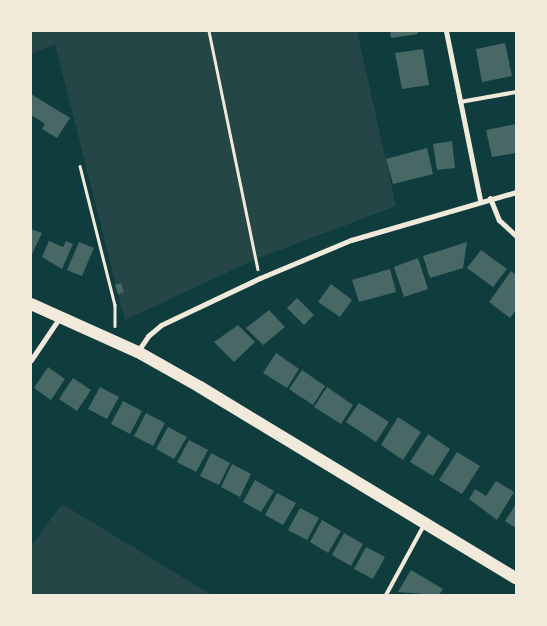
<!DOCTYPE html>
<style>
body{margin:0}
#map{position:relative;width:547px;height:626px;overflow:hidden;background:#0f3d3e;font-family:"Titillium Web",sans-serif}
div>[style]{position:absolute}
.green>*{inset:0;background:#244646}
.building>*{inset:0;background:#486865}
.path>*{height:2.5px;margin:-1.25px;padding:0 1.25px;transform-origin:1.25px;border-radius:1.25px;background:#f1e9da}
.service>*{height:4px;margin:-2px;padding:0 2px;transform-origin:2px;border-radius:2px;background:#f1e9da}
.minor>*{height:5px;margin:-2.5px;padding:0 2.5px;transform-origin:2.5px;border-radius:2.5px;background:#f1e9da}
.primary>*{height:12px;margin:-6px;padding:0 6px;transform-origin:6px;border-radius:6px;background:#f1e9da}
span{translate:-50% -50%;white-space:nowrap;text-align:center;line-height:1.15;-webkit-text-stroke:4px #f1e9da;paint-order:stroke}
.frame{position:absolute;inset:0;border:32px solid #f1e9da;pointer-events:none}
</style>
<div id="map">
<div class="green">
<i style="clip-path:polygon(31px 31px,357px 31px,396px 206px,256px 259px,125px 320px,55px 44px,31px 54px)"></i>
<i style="clip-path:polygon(62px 504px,212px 595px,31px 595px,31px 546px)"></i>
</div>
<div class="building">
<i style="clip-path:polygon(390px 31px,418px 31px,418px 34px,391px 38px)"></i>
<i style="clip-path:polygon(505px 43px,512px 76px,482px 82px,476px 49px)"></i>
<i style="clip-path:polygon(423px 49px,429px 85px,402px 89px,395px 53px)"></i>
<i style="clip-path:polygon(31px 94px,70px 118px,57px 138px,42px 129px,45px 124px,31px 115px)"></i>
<i style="clip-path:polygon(516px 124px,516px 153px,492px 157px,486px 130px)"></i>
<i style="clip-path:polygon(452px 141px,455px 168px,437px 170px,433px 144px)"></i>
<i style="clip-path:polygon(427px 148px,433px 174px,393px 184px,386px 159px)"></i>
<i style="clip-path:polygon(31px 229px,42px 233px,31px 256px)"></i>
<i style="clip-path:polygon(49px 241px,63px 247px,66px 241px,73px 244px,62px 269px,42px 257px)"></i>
<i style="clip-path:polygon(79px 242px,94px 248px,82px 276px,67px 270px)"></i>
<i style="clip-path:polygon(467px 242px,463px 268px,430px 278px,423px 256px)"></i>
<i style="clip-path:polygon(481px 250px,507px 269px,493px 287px,467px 268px)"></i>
<i style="clip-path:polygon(418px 258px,428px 289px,404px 297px,394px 267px)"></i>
<i style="clip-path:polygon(390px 269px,396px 292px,359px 302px,352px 280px)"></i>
<i style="clip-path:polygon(511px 271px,516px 275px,516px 310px,510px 318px,489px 302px)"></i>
<i style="clip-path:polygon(121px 283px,124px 292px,118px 294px,115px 285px)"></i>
<i style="clip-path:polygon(331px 284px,352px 300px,340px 317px,318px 302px)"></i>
<i style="clip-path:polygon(297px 298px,314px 315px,304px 325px,287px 308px)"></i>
<i style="clip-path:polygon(269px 310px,285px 327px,263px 345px,246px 328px)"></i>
<i style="clip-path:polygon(238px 325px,255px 342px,234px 362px,214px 342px)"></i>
<i style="clip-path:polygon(276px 353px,299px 369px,287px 388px,263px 373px)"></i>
<i style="clip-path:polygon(48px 367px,65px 379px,51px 400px,34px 388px)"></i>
<i style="clip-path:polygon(302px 370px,325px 386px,313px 405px,289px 389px)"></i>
<i style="clip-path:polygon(73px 378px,91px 390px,77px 411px,59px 399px)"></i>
<i style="clip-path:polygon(100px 387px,119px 397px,107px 419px,88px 409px)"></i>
<i style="clip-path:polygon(327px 387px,353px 405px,341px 424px,314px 407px)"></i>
<i style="clip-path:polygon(123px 401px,142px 411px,130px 434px,111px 424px)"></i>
<i style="clip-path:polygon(359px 403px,389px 422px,376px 442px,346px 422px)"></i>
<i style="clip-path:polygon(146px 413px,165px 423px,153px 446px,134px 436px)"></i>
<i style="clip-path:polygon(398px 417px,421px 432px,403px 460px,381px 445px)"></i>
<i style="clip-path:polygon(168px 427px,187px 437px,174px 459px,156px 449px)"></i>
<i style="clip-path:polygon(428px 434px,450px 449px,433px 476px,410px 462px)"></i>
<i style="clip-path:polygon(189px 440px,208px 450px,196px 472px,177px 462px)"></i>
<i style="clip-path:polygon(457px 452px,480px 466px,462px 494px,439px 480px)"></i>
<i style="clip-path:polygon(211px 453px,230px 463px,219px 485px,200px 476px)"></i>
<i style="clip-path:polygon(232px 464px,251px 474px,240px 497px,221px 487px)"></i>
<i style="clip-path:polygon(255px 480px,274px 491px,261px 512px,243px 502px)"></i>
<i style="clip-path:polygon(496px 481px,514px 492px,497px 520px,469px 499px,475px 489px,486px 496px)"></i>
<i style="clip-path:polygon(277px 493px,296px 503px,283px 525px,265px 515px)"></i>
<i style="clip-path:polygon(516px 504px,516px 528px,505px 521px)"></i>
<i style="clip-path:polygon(300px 508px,319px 518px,307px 540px,288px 530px)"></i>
<i style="clip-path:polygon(322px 520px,341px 531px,328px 553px,310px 542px)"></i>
<i style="clip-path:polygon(344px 533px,363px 544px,351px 566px,332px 555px)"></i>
<i style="clip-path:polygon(366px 547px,385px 557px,373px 579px,354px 569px)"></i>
<i style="clip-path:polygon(411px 570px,443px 589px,439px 595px,398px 592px)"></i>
</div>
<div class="path">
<i style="left:209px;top:31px;width:243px;rotate:78.4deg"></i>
<i style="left:80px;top:166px;width:143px;rotate:75.9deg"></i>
<i style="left:115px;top:305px;width:21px;rotate:90deg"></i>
</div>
<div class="service">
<i style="left:460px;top:102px;width:57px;rotate:-10.1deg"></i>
<i style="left:386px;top:595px;width:80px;rotate:-61.5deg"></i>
</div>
<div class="minor">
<i style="left:446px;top:31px;width:172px;rotate:78.6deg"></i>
<i style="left:490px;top:198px;width:24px;rotate:68deg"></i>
<i style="left:499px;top:220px;width:23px;rotate:43deg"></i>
<i style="left:138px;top:351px;width:18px;rotate:-56deg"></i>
<i style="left:148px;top:336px;width:17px;rotate:-40deg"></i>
<i style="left:161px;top:325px;width:110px;rotate:-25.4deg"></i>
<i style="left:260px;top:278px;width:99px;rotate:-22.7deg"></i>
<i style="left:351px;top:240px;width:172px;rotate:-16.2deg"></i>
<i style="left:31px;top:360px;width:52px;rotate:-56deg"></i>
</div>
<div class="primary">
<i style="left:31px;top:304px;width:117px;rotate:24.2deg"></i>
<i style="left:138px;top:352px;width:71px;rotate:29.4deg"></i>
<i style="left:200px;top:387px;width:369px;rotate:31.2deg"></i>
</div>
<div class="frame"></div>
</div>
